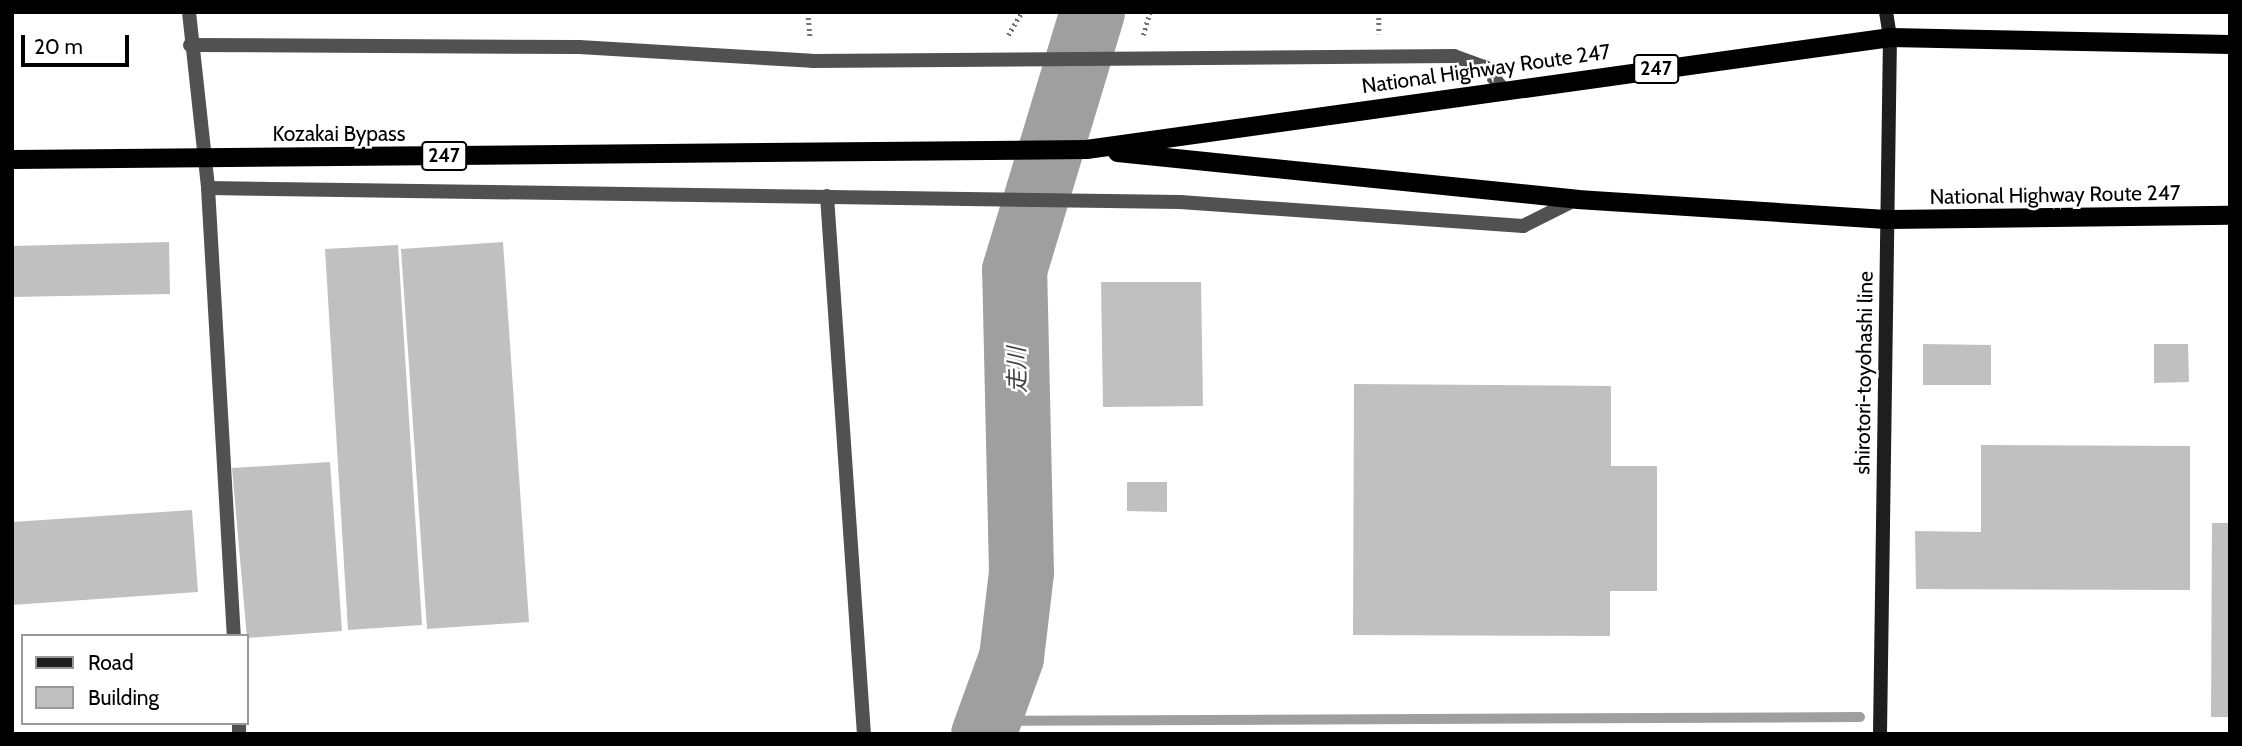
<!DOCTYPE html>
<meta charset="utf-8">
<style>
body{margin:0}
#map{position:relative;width:2242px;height:746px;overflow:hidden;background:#fff;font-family:Cabin,"Noto Sans JP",sans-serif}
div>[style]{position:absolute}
.stream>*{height:10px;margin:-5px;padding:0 5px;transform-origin:5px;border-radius:5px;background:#9f9f9f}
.river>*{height:65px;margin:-32.5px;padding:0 32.5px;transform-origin:32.5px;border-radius:32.5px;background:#9f9f9f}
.building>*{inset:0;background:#c0c0c0}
.path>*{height:4.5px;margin-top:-2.25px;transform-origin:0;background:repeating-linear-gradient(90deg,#737373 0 2px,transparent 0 5.5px)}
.minor>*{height:14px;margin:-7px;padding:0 7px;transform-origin:7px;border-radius:7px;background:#515151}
.secondary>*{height:14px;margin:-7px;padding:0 7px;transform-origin:7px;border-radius:7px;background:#1e1e1e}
.trunk>*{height:19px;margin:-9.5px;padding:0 9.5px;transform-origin:9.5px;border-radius:9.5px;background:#000}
span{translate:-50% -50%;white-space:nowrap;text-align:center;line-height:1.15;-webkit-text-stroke:5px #fff;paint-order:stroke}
.shield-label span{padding:2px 5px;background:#fff;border:2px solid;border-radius:5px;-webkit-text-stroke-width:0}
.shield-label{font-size:19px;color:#000;font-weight:700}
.street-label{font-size:21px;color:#000}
.water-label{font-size:23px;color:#404040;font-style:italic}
.frame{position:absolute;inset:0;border:14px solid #000;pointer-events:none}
.legend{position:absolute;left:21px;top:634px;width:228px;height:91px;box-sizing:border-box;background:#fff;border:2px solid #999;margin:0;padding:9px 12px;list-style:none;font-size:21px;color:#000}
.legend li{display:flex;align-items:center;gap:14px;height:35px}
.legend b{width:35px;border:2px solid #999}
.scale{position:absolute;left:21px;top:35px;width:108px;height:32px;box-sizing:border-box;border:4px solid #000;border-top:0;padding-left:9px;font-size:21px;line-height:24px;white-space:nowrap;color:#000;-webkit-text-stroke:5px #fff;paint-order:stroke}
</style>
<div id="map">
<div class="stream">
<i style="left:987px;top:721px;width:873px;rotate:-0.26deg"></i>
</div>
<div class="river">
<i style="left:983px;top:734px;width:82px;rotate:-70deg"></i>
<i style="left:1011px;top:657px;width:86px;rotate:-83.3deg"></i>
<i style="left:1021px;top:572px;width:302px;rotate:-91.3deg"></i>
<i style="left:1014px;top:270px;width:270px;rotate:-73.2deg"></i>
</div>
<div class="building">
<i style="clip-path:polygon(169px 242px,170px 294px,12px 297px,12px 246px)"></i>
<i style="clip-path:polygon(503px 242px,529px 622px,427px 629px,401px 249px)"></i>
<i style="clip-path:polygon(398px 245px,422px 625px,348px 630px,325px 249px)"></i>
<i style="clip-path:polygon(1101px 282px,1201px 282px,1203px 406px,1103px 407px)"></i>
<i style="clip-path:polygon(1923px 344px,1991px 345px,1991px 385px,1923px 385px)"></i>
<i style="clip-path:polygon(2154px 344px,2188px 344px,2189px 382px,2154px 383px)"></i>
<i style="clip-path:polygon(1354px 384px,1611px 386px,1611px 466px,1657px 466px,1657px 591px,1610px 591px,1610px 636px,1353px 635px)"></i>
<i style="clip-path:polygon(1981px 445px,2190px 446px,2190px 590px,1916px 589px,1915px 531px,1981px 532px)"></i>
<i style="clip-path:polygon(330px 462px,342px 631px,247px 638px,232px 468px)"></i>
<i style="clip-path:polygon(1127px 482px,1167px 482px,1167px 512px,1127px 511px)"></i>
<i style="clip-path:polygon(192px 510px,198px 592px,12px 605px,12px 522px)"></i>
<i style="clip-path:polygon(2212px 523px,2230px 523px,2230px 717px,2211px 717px)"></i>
</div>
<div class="path">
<i style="left:808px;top:12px;width:24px;rotate:85deg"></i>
<i style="left:1379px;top:12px;width:22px;rotate:90deg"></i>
<i style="left:1008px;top:35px;width:27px;rotate:-59deg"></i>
<i style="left:1143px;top:35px;width:24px;rotate:-73deg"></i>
</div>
<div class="minor">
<i style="left:189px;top:12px;width:177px;rotate:83.8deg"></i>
<i style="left:208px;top:188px;width:449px;rotate:86.7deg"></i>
<i style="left:190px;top:45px;width:389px;rotate:0.3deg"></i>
<i style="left:579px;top:47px;width:233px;rotate:3.4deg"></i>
<i style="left:812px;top:61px;width:642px;rotate:-0.45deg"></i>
<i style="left:1454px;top:56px;width:33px;rotate:20deg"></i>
<i style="left:1485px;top:67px;width:28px;rotate:51deg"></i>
<i style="left:208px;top:188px;width:972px;rotate:0.83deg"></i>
<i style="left:1180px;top:202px;width:344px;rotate:4deg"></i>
<i style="left:1523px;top:226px;width:58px;rotate:-26.6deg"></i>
<i style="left:827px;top:196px;width:539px;rotate:86.07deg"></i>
<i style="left:239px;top:723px;width:11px;rotate:90deg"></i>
</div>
<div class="secondary">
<i style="left:1880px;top:734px;width:697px;rotate:-89.18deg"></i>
<i style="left:1890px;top:37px;width:25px;rotate:-99deg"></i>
</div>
<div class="trunk">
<i style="left:1117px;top:152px;width:462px;rotate:5.8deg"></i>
<i style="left:1577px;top:199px;width:313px;rotate:3.7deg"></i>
<i style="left:1889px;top:219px;width:341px;rotate:-0.7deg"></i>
<i style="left:12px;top:159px;width:1074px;rotate:-0.53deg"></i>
<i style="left:1086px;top:149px;width:812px;rotate:-7.93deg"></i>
<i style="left:1890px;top:37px;width:340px;rotate:1.2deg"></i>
</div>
<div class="shield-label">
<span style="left:1656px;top:69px">247</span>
<span style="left:444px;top:156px">247</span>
</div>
<div class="street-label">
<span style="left:1486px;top:69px;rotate:-8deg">National Highway Route 247</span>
<span style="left:339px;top:134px">Kozakai Bypass</span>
<span style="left:2055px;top:195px;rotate:-1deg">National Highway Route 247</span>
<span style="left:1864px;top:373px;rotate:-89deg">shirotori-toyohashi line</span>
</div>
<div class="water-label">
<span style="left:1017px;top:370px;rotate:-91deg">走川</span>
</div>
<div class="frame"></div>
<ul class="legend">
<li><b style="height:9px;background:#1e1e1e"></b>Road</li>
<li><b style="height:19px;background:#c0c0c0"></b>Building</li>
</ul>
<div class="scale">20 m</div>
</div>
